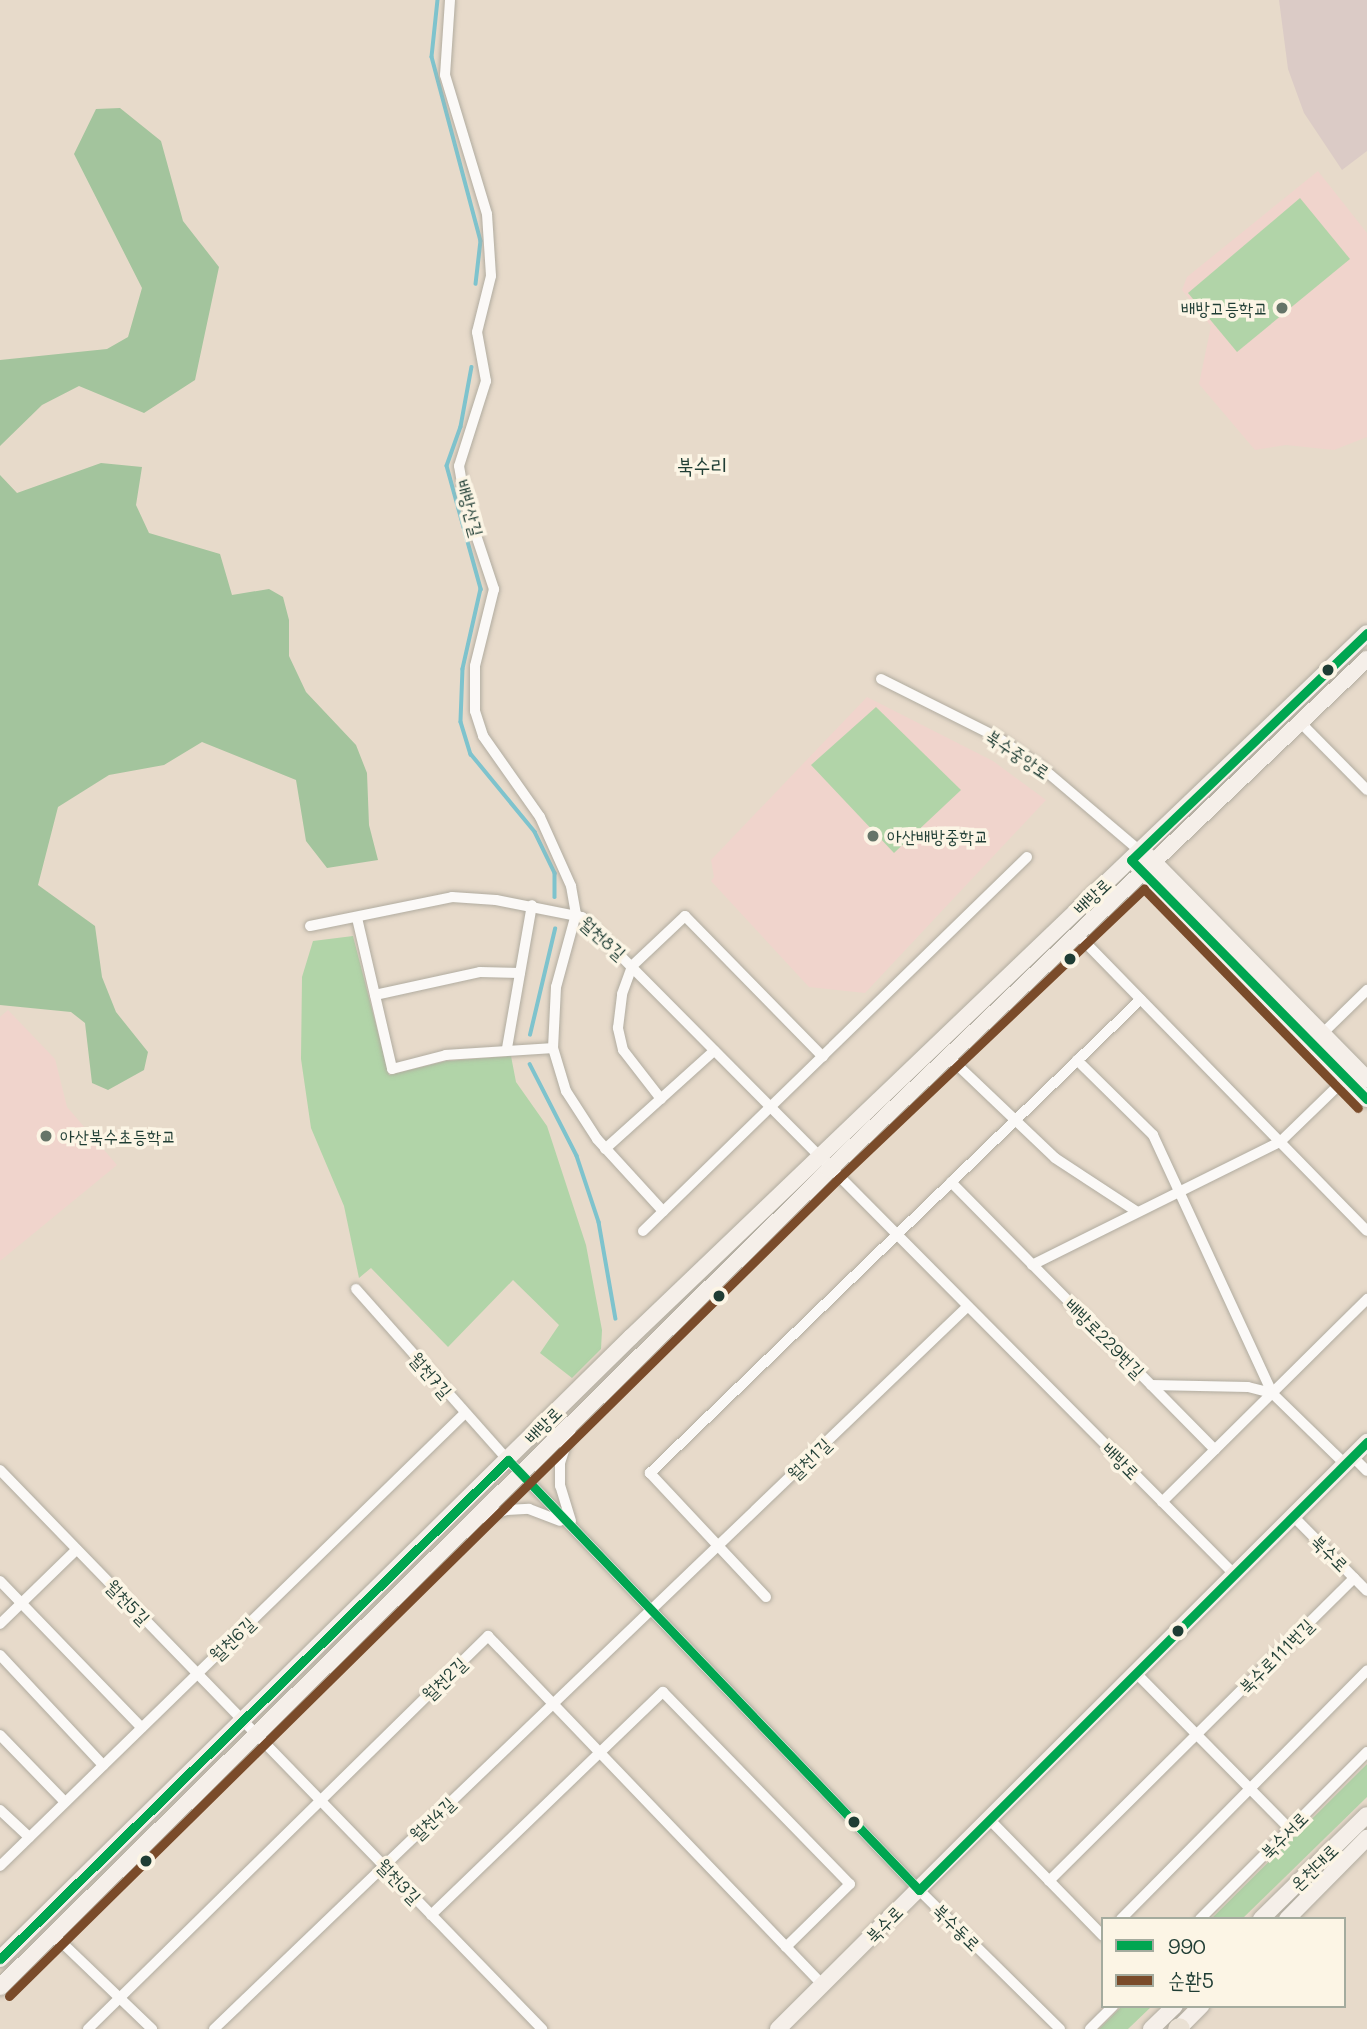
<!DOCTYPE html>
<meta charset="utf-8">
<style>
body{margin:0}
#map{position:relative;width:1367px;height:2029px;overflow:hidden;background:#e7daca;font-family:Mali,"Poor Story",sans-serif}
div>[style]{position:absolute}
.built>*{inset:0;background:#f0d4cc}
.industrial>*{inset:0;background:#dbcbc6}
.green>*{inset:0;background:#b1d4a8}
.forest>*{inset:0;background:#a3c49d}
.stream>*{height:3.5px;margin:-1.75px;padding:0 1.75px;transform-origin:1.75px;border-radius:1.75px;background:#7ec3cd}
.roads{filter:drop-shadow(0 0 2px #b1aca0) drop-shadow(0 0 2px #b1aca0)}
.street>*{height:10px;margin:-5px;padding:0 5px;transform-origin:5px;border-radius:5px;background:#fbf9f7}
.secondary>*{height:16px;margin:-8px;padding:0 8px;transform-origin:8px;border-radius:8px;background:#f5efe9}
.highway>*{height:21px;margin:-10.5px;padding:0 10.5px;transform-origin:10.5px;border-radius:10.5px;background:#eae1d4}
.bus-1>*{height:9px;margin:-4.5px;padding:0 4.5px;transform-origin:4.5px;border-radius:4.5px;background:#00a651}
.bus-2>*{height:9px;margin:-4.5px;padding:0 4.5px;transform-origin:4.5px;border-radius:4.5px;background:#7a4b2a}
.dots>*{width:19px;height:19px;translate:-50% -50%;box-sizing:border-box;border:4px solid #fcf5e5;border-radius:50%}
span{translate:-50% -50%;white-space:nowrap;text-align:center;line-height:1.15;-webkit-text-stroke:7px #fcf5e5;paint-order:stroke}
.poi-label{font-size:18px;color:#1f3d34}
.right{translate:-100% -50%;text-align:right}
.left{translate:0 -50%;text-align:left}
.street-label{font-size:18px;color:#1f3d34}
.quarter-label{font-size:21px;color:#1f3d34}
.legend{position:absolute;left:1101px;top:1917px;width:245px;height:91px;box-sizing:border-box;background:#fcf5e5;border:2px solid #a4ab9e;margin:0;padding:9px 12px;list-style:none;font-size:21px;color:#1f3d34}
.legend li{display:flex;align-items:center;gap:14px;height:35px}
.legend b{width:35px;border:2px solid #a4ab9e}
</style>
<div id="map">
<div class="built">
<i style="clip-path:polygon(1318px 171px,1367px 233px,1367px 437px,1334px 450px,1286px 445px,1255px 450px,1199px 384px,1211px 326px,1182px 290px,1187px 277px)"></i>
<i style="clip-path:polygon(867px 697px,993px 761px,1046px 800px,865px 993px,809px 987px,711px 881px,714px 877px,711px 860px)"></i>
<i style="clip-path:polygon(8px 1010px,55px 1059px,67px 1107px,117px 1165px,0 1261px,0 1017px)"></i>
</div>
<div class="industrial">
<i style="clip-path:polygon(1279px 0,1367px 0,1367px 151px,1342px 170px,1304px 113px,1288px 69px)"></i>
</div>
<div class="green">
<i style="clip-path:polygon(1300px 198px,1350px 259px,1237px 352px,1188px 293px)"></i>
<i style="clip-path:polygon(876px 707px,961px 790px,894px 853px,811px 765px)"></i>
<i style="clip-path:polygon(353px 936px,389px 1075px,446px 1061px,511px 1056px,516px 1082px,547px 1126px,586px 1245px,602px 1330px,601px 1349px,572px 1378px,540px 1353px,559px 1325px,513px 1280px,448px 1347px,371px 1268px,359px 1278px,344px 1206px,311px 1128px,301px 1059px,302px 977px,313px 941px)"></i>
<i style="clip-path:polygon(1367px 1764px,1367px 1797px,1242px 1919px,1211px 1919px)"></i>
<i style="clip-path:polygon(1122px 2006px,1152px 2006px,1128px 2029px,1099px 2029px)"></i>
</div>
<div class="forest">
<i style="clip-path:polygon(120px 108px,161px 141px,183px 221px,219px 267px,195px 380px,144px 413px,79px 386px,42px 405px,0 446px,0 360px,107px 349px,128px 337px,142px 288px,74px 154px,96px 109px)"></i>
<i style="clip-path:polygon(101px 463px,142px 467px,136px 505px,149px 533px,220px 554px,232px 595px,269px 589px,283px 597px,289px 620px,289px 656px,306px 692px,356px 745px,367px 773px,369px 825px,378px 860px,327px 868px,306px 841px,296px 780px,202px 742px,164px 765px,109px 775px,58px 807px,38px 885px,95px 926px,102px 977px,116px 1012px,148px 1052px,144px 1070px,108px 1090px,92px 1083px,85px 1023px,71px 1012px,0 1005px,0 475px,17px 493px)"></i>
</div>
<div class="stream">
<i style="left:438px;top:0;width:57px;rotate:96deg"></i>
<i style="left:432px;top:57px;width:190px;rotate:75.1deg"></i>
<i style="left:481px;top:241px;width:43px;rotate:96.6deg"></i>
<i style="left:472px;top:367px;width:61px;rotate:100.4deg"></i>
<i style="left:461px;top:427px;width:41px;rotate:109.7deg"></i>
<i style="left:447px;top:466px;width:128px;rotate:74.5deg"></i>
<i style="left:481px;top:589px;width:82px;rotate:102.7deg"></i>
<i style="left:463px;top:669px;width:53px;rotate:92.2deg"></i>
<i style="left:461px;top:722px;width:34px;rotate:73deg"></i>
<i style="left:471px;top:754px;width:101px;rotate:50.6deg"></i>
<i style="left:535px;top:832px;width:46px;rotate:64deg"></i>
<i style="left:555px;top:873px;width:24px;rotate:90deg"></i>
<i style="left:530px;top:1035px;width:109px;rotate:-76.7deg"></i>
<i style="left:530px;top:1064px;width:103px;rotate:62.9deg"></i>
<i style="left:577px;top:1156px;width:70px;rotate:71.6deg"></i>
<i style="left:599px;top:1222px;width:98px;rotate:80.1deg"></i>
</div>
<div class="roads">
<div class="street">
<i style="left:450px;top:0;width:75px;rotate:93.8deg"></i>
<i style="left:445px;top:75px;width:145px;rotate:73.2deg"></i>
<i style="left:487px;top:214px;width:62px;rotate:86.3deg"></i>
<i style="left:491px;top:276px;width:58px;rotate:104deg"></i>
<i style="left:477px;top:332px;width:50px;rotate:79.6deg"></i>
<i style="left:486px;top:381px;width:89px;rotate:107.6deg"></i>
<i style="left:459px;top:466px;width:40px;rotate:80deg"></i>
<i style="left:466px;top:505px;width:89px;rotate:71.6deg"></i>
<i style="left:494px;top:589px;width:79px;rotate:103.9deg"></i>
<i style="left:475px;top:666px;width:45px;rotate:90deg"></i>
<i style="left:475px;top:711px;width:26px;rotate:72deg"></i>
<i style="left:483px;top:736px;width:99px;rotate:54.9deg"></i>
<i style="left:540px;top:817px;width:76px;rotate:65.8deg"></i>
<i style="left:571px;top:886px;width:28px;rotate:80deg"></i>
<i style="left:576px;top:914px;width:76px;rotate:105.3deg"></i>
<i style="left:556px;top:987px;width:61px;rotate:92.8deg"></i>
<i style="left:553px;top:1048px;width:45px;rotate:73.2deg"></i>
<i style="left:566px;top:1091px;width:57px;rotate:57.1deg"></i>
<i style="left:597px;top:1139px;width:98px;rotate:47.5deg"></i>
<i style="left:881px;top:679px;width:130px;rotate:26.6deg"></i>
<i style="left:997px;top:737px;width:52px;rotate:34deg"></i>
<i style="left:1040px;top:766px;width:131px;rotate:40.4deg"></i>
<i style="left:1301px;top:723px;width:94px;rotate:45.4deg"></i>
<i style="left:357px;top:918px;width:155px;rotate:76.9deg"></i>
<i style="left:392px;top:1069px;width:56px;rotate:-14.5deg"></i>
<i style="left:446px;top:1055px;width:107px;rotate:-3.7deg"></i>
<i style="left:310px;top:926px;width:145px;rotate:-11.5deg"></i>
<i style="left:452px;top:897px;width:44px;rotate:3.9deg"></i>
<i style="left:496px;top:900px;width:88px;rotate:11.2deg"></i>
<i style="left:582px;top:917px;width:926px;rotate:45.22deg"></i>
<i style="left:1079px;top:936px;width:412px;rotate:45.7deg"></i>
<i style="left:375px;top:995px;width:107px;rotate:-12.4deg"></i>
<i style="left:480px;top:972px;width:40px;rotate:1.4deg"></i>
<i style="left:1323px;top:1033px;width:62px;rotate:-44.3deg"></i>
<i style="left:507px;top:1048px;width:145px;rotate:-80.1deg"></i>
<i style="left:949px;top:1057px;width:146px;rotate:43.6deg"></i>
<i style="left:1055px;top:1158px;width:97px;rotate:33.2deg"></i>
<i style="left:1077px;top:1060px;width:107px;rotate:44.6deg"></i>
<i style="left:1153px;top:1135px;width:284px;rotate:65.2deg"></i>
<i style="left:1272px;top:1393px;width:102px;rotate:44.2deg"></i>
<i style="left:661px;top:1099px;width:62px;rotate:-127.8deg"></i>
<i style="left:623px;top:1050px;width:23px;rotate:-103deg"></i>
<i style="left:618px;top:1028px;width:34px;rotate:-83deg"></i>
<i style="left:622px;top:994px;width:30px;rotate:-70deg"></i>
<i style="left:632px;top:966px;width:73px;rotate:-43.3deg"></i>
<i style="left:685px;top:916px;width:197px;rotate:45.6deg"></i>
<i style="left:605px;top:1149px;width:147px;rotate:-42deg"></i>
<i style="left:951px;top:1182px;width:376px;rotate:45.4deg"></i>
<i style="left:643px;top:1231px;width:536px;rotate:-44.24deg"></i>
<i style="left:1032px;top:1265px;width:277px;rotate:-26.4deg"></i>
<i style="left:1280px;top:1142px;width:92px;rotate:-44.1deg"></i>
<i style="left:356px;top:1289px;width:229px;rotate:48.4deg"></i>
<i style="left:508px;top:1460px;width:595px;rotate:46.29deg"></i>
<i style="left:919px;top:1890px;width:198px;rotate:44.6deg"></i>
<i style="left:1151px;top:1385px;width:97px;rotate:1.2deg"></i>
<i style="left:1248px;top:1387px;width:25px;rotate:14deg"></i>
<i style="left:1352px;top:1456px;width:21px;rotate:45deg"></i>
<i style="left:0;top:1470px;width:779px;rotate:45.88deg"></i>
<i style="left:1162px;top:1502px;width:289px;rotate:-44.7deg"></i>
<i style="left:1293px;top:1516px;width:105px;rotate:45.4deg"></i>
<i style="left:479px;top:1519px;width:29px;rotate:-18deg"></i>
<i style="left:507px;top:1510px;width:22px;rotate:-3deg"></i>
<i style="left:529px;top:1509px;width:33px;rotate:21deg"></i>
<i style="left:571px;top:1521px;width:37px;rotate:-107deg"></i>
<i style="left:560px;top:1486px;width:23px;rotate:-90deg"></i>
<i style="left:560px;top:1463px;width:36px;rotate:-72deg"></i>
<i style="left:0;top:1581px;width:204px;rotate:46deg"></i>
<i style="left:766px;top:1597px;width:170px;rotate:-133.1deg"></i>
<i style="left:650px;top:1473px;width:682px;rotate:-43.99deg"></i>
<i style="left:0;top:1624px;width:107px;rotate:-44.2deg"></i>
<i style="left:0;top:1655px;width:151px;rotate:46.9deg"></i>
<i style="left:1136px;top:1673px;width:219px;rotate:45.4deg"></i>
<i style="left:0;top:1735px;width:93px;rotate:45.9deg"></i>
<i style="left:0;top:1810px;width:40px;rotate:43deg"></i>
<i style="left:989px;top:1819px;width:163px;rotate:45.7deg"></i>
<i style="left:0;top:1866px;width:649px;rotate:-44.25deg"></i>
<i style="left:1049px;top:1881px;width:430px;rotate:-44.8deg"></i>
<i style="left:431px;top:1915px;width:322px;rotate:-43.9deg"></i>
<i style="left:663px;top:1692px;width:268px;rotate:45.8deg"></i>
<i style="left:850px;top:1884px;width:90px;rotate:135.5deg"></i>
<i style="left:1121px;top:1919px;width:350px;rotate:-45.3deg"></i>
<i style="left:1200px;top:1919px;width:236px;rotate:-45deg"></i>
<i style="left:54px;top:1935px;width:136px;rotate:43.8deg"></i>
<i style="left:88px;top:2029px;width:561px;rotate:-44.49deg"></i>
<i style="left:488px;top:1636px;width:484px;rotate:46.2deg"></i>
<i style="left:214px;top:2029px;width:1043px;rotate:-43.8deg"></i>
<i style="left:1090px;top:2029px;width:33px;rotate:-45deg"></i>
</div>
<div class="secondary">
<i style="left:1148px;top:856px;width:313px;rotate:45.5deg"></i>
<i style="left:1138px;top:867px;width:326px;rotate:45.4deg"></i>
<i style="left:1261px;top:1919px;width:148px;rotate:-44.5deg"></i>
<i style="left:1287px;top:1919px;width:114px;rotate:-45.4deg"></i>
<i style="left:0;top:1959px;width:886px;rotate:-44.59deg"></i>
<i style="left:631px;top:1337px;width:1018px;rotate:-43.73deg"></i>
<i style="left:0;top:1987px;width:1164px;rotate:-44.58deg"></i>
<i style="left:829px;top:1170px;width:742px;rotate:-43.53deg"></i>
<i style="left:778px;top:2029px;width:832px;rotate:-44.9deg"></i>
<i style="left:1151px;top:2029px;width:33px;rotate:-44deg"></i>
<i style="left:1178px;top:2029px;width:33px;rotate:-45deg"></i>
</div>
<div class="highway">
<i style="left:1178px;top:2029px;width:1px;rotate:-45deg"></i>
</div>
</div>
<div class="bus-1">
<i style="left:1367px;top:633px;width:327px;rotate:136.1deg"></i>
<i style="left:1131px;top:860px;width:336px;rotate:45.4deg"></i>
<i style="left:0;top:1959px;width:712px;rotate:-44.49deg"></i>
<i style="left:508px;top:1460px;width:595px;rotate:46.29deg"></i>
<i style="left:919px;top:1890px;width:634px;rotate:-45deg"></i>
</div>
<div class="bus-2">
<i style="left:9px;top:1996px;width:1164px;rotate:-44.58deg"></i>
<i style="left:838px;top:1179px;width:422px;rotate:-43.5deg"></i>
<i style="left:1144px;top:889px;width:306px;rotate:45.7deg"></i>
</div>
<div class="dots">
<i style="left:1282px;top:308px;background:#657468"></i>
<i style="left:1328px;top:670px;background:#1f3d34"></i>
<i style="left:873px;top:836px;background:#657468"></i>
<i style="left:1070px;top:959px;background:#1f3d34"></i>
<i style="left:46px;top:1136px;background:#657468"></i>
<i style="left:719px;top:1296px;background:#1f3d34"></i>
<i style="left:1178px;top:1631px;background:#1f3d34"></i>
<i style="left:854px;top:1822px;background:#1f3d34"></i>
<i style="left:146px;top:1861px;background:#1f3d34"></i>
</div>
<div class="poi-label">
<span class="right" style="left:1268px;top:308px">배방고등학교</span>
<span class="left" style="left:887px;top:836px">아산배방중학교</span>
<span class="left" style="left:60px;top:1136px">아산북수초등학교</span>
</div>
<div class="street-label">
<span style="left:470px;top:508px;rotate:75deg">배방산길</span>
<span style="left:1018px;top:754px;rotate:34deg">북수중앙로</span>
<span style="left:1092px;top:896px;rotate:-43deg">배방로</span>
<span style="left:603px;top:938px;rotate:42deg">월천8길</span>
<span style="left:1105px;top:1338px;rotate:45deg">배방로229번길</span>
<span style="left:431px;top:1375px;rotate:49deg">월천7길</span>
<span style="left:543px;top:1425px;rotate:-45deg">배방로</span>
<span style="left:809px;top:1459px;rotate:-44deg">월천1길</span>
<span style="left:1121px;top:1461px;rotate:45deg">배방로</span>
<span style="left:1330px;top:1553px;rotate:45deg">북수로</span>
<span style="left:128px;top:1602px;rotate:46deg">월천5길</span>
<span style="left:232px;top:1639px;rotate:-44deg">월천6길</span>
<span style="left:1276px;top:1656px;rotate:-45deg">북수로111번길</span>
<span style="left:444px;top:1679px;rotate:-44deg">월천2길</span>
<span style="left:432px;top:1819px;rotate:-44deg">월천4길</span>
<span style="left:1284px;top:1835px;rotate:-45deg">북수서로</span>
<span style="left:1314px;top:1867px;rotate:-44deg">온천대로</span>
<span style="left:399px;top:1881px;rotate:46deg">월천3길</span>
<span style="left:884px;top:1924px;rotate:-45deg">북수로</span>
<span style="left:957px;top:1927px;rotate:45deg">북수동로</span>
</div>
<div class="quarter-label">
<span style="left:702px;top:465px">북수리</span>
</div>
<ul class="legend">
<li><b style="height:9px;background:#00a651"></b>990</li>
<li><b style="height:9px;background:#7a4b2a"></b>순환5</li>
</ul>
</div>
